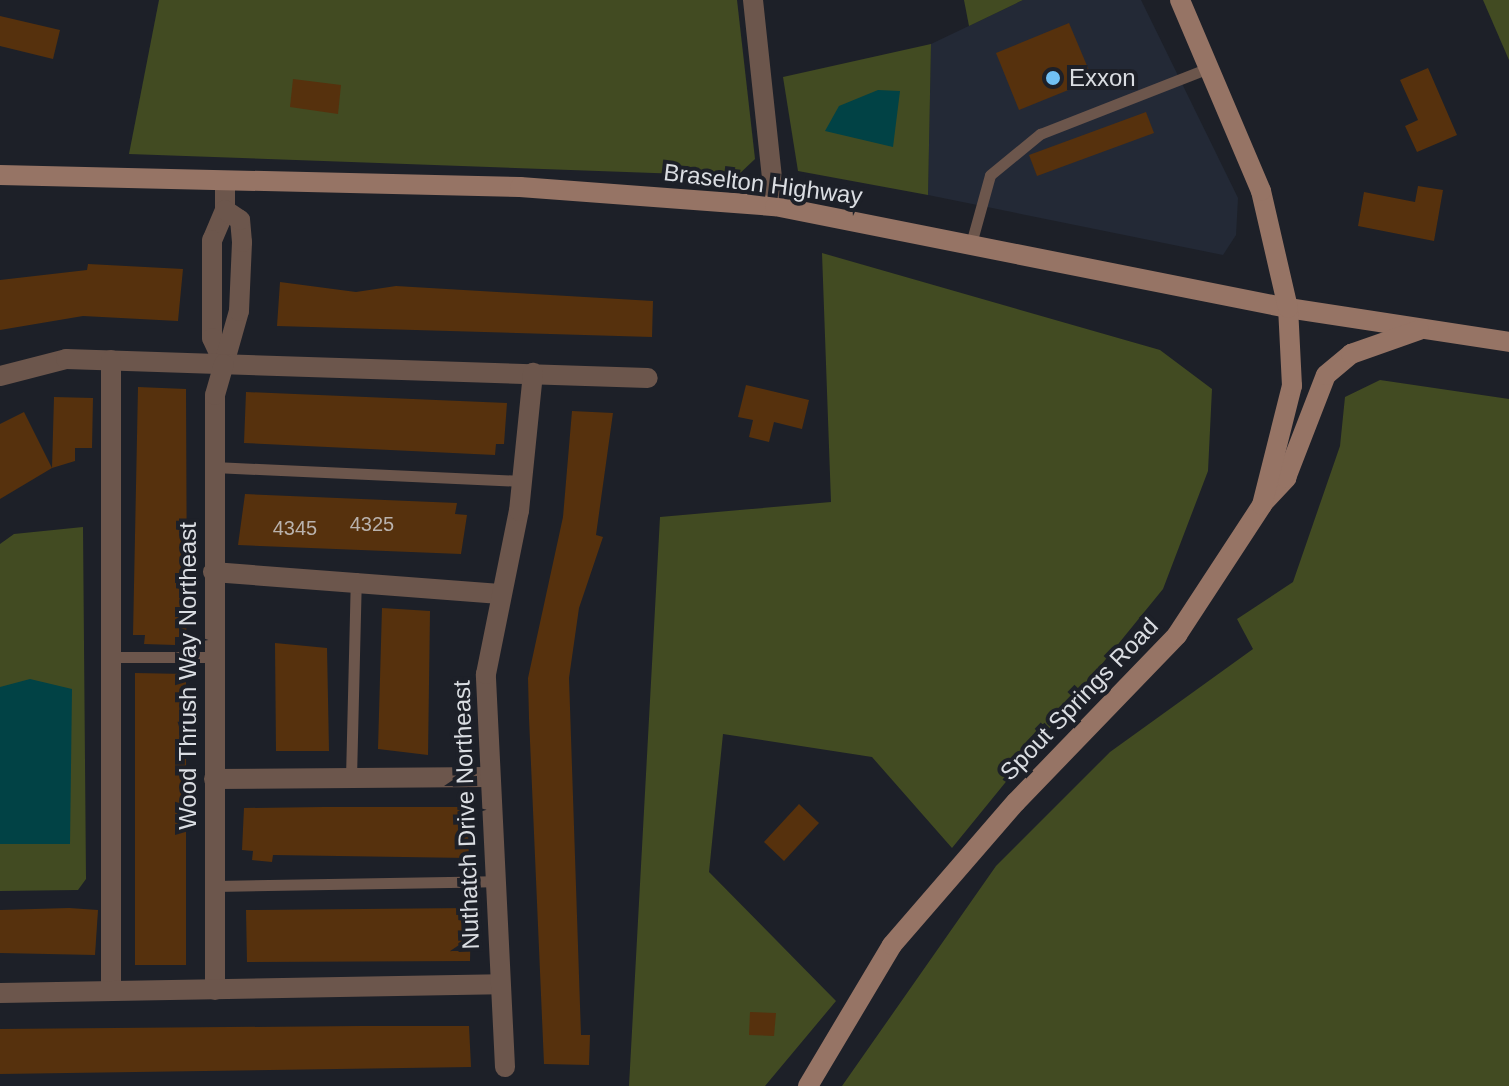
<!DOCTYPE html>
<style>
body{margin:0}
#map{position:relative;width:1509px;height:1086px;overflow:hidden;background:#1d2028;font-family:Helvetica,sans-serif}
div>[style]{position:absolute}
.built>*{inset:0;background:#232936}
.green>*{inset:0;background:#424b22}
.water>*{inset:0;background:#014245}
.building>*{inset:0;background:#56310d}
.lane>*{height:11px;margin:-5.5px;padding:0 5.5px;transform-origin:5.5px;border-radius:5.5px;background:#6c564c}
.street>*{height:20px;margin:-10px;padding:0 10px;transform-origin:10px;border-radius:10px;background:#6c564c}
.secondary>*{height:20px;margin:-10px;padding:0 10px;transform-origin:10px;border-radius:10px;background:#967465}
.dots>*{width:22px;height:22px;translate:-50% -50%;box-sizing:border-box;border:4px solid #1d2028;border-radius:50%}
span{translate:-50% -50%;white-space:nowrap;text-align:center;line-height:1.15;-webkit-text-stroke:8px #1d2028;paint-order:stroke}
.number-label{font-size:20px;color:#b9b2ad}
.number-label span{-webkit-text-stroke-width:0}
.poi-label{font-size:24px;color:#dadde2}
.left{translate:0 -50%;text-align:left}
.street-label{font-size:24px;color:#dadde2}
</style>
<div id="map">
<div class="built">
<i style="clip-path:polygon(1023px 0,1141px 0,1238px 198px,1236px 235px,1223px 255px,928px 195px,931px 44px)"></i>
</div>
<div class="green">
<i style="clip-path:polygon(159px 0,737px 0,755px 159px,737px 176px,129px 154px)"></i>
<i style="clip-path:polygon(964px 0,1023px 0,969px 26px)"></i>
<i style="clip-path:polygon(1483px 0,1509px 0,1509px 60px)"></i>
<i style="clip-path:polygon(931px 44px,928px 195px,798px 171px,783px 77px)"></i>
<i style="clip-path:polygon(822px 253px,1160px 350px,1212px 389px,1208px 471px,1163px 589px,952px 848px,872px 757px,723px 734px,709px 872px,836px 1001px,765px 1086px,629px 1086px,660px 517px,831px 502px)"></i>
<i style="clip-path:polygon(1380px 380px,1509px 399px,1509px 1086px,842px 1086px,996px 866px,1110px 752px,1253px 649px,1237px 619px,1293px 582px,1340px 446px,1345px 397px)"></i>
<i style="clip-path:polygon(83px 527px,86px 879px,78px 890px,0 891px,0 844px,69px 844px,0 687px,0 544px,14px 534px)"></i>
</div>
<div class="water">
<i style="clip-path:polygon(878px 90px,900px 91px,893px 147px,825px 131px,839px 106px)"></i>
<i style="clip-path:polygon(30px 679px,72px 689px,70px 844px,0 844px,0 687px)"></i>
</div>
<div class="building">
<i style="clip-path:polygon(0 16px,60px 30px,53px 59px,0 46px)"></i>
<i style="clip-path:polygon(1069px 23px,1093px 80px,1019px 110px,996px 53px)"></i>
<i style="clip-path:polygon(1428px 68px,1457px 135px,1417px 152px,1405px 126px,1418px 120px,1400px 80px)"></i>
<i style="clip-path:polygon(293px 79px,341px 85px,338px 114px,290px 107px)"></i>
<i style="clip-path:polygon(1146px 112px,1154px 133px,1037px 176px,1029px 155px)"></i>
<i style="clip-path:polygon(1418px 186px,1443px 190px,1434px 241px,1358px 226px,1364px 192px,1415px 202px)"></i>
<i style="clip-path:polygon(88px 264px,183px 269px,178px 321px,83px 316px,0 330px,0 280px,87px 270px)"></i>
<i style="clip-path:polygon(280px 282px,356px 292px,396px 286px,653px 301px,652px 337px,277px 326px)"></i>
<i style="clip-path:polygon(746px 385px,809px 400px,802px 429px,774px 422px,769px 442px,749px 437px,753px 420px,738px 417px)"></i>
<i style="clip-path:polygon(138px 387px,186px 389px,187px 616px,186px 637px,175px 637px,175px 645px,144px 644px,145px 635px,133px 635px)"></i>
<i style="clip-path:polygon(246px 392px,507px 403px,504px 444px,496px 444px,495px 455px,244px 443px)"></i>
<i style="clip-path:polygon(54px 397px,93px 398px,92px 448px,75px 448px,75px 461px,52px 468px)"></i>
<i style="clip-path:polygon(572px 411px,613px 413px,596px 535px,603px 537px,579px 608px,569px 678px,581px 1035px,590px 1035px,589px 1065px,544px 1064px,529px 718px,528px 678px,563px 517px)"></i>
<i style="clip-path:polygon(24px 412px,52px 468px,0 499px,0 424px)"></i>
<i style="clip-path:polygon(245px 494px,457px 503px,455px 514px,467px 515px,461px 554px,238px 545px)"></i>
<i style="clip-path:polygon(382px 608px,430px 611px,428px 755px,378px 749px)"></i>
<i style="clip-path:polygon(275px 643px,327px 648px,329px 751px,276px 751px)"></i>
<i style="clip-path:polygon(135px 673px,186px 674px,186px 965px,135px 965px)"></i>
<i style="clip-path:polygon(799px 804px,819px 823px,784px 861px,764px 842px)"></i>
<i style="clip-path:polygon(324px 807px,467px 807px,469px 858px,273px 855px,272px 862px,252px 860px,253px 851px,242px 850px,244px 808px)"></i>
<i style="clip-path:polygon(69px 908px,98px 910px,95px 955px,0 953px,0 910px)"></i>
<i style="clip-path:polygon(471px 908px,470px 961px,247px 962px,246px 910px)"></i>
<i style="clip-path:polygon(750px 1012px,776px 1013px,774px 1036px,749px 1035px)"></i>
<i style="clip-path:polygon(360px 1026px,469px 1026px,471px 1067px,0 1074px,0 1029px)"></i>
</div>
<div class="lane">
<i style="left:972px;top:240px;width:67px;rotate:-74.5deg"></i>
<i style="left:990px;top:175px;width:65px;rotate:-39.4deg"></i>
<i style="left:1040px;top:134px;width:180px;rotate:-21.4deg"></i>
<i style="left:214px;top:467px;width:309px;rotate:2.6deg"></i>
<i style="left:107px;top:657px;width:106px"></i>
<i style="left:351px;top:778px;width:200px;rotate:-88.6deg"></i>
<i style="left:215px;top:886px;width:279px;rotate:-1deg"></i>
</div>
<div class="street">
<i style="left:753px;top:0;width:207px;rotate:83.9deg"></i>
<i style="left:225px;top:181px;width:29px;rotate:90deg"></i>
<i style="left:225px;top:210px;width:33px;rotate:113deg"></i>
<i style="left:212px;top:240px;width:98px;rotate:90deg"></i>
<i style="left:212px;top:338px;width:29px;rotate:65deg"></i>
<i style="left:224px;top:364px;width:55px;rotate:-74.2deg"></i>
<i style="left:239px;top:311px;width:69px;rotate:-87.5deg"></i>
<i style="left:242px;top:242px;width:22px;rotate:-95deg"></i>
<i style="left:240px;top:220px;width:18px;rotate:-146deg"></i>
<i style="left:0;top:376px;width:68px;rotate:-14.4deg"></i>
<i style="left:66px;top:359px;width:582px;rotate:1.87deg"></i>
<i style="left:213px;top:572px;width:288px;rotate:4.4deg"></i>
<i style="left:214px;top:779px;width:275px;rotate:-0.4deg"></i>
<i style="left:215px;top:990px;width:595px;rotate:-90deg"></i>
<i style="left:215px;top:395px;width:32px;rotate:-74deg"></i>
<i style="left:111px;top:991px;width:631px;rotate:-90deg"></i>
<i style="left:0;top:993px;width:499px;rotate:-1deg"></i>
<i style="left:505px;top:1067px;width:393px;rotate:-92.8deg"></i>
<i style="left:486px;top:674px;width:166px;rotate:-78.6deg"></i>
<i style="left:519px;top:511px;width:139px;rotate:-84.2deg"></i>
</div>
<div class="secondary">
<i style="left:0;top:175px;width:520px;rotate:1.32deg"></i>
<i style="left:520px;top:187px;width:256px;rotate:4.3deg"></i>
<i style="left:775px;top:206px;width:523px;rotate:11.25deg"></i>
<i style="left:1288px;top:308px;width:224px;rotate:8.7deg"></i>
<i style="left:1264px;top:502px;width:33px;rotate:-47deg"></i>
<i style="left:1286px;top:478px;width:110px;rotate:-68.8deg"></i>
<i style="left:1326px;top:375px;width:33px;rotate:-40deg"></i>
<i style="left:1351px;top:354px;width:72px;rotate:-19.4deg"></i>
<i style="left:808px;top:1086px;width:164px;rotate:-59.2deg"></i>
<i style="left:892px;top:945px;width:189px;rotate:-49.1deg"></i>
<i style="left:1016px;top:802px;width:232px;rotate:-46deg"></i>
<i style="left:1177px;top:635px;width:155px;rotate:-56.8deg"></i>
<i style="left:1262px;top:505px;width:123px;rotate:-75.9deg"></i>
<i style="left:1292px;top:386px;width:78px;rotate:-92.9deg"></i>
<i style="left:1288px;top:308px;width:120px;rotate:-103deg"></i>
<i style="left:1261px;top:191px;width:207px;rotate:-113deg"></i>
</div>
<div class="dots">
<i style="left:1053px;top:78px;background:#71c1f5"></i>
</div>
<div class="number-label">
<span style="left:372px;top:524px">4325</span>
<span style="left:295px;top:528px">4345</span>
</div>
<div class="poi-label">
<span class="left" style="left:1069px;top:78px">Exxon</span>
</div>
<div class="street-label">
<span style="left:763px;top:184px;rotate:7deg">Braselton Highway</span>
<span style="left:188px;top:676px;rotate:-90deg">Wood Thrush Way Northeast</span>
<span style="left:1079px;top:699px;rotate:-46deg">Spout Springs Road</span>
<span style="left:466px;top:815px;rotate:-92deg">Nuthatch Drive Northeast</span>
</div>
</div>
